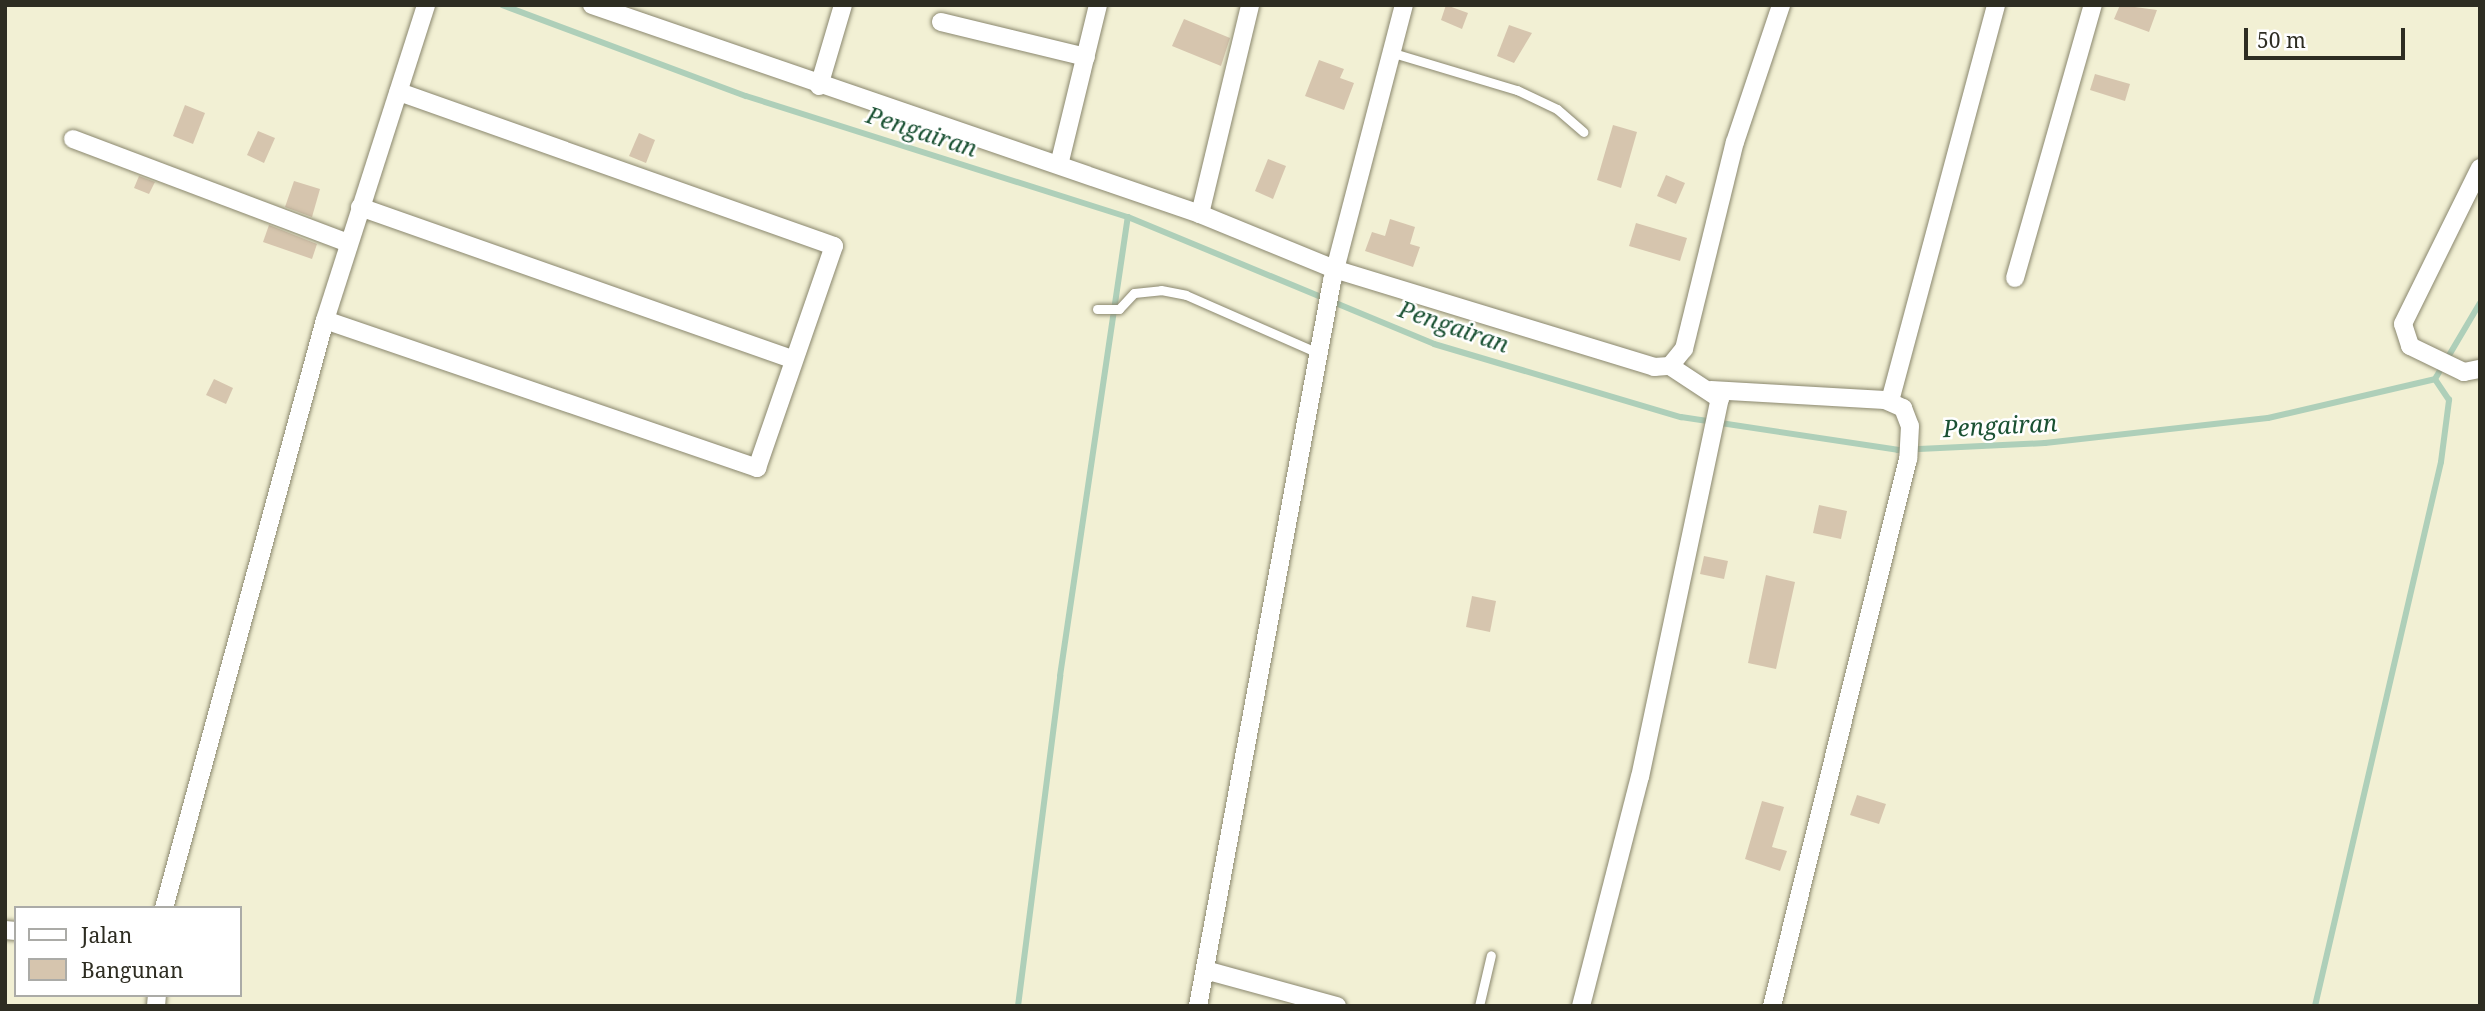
<!DOCTYPE html>
<style>
body{margin:0}
#map{position:relative;width:2485px;height:1011px;overflow:hidden;background:#f2f0d4;font-family:"Noto Serif",serif}
div>[style]{position:absolute}
.stream>*{height:6px;margin:-3px;padding:0 3px;transform-origin:3px;border-radius:3px;background:#aecfb9}
.building>*{inset:0;background:#d6c5ae}
.roads{filter:drop-shadow(0 0 2px #8a876e) drop-shadow(0 0 2px #8a876e)}
.service>*{height:9px;margin:-4.5px;padding:0 4.5px;transform-origin:4.5px;border-radius:4.5px;background:#fff}
.minor>*{height:18px;margin:-9px;padding:0 9px;transform-origin:9px;border-radius:9px;background:#fff}
span{translate:-50% -50%;white-space:nowrap;text-align:center;line-height:1.15;-webkit-text-stroke:5px #fff;paint-order:stroke}
.water-label{font-size:24px;color:#1a5133;font-style:italic}
.frame{position:absolute;inset:0;border:7px solid #2e2d22;pointer-events:none}
.legend{position:absolute;left:14px;top:906px;width:228px;height:91px;box-sizing:border-box;background:#fff;border:2px solid #ababa7;margin:0;padding:9px 12px;list-style:none;font-size:21px;color:#2e2d22}
.legend li{display:flex;align-items:center;gap:14px;height:35px}
.legend b{width:35px;border:2px solid #ababa7}
.scale{position:absolute;left:2244px;top:28px;width:161px;height:32px;box-sizing:border-box;border:4px solid #2e2d22;border-top:0;padding-left:9px;font-size:21px;line-height:24px;white-space:nowrap;color:#2e2d22;-webkit-text-stroke:5px #fff;paint-order:stroke}
</style>
<div id="map">
<div class="stream">
<i style="left:502px;top:5px;width:260px;rotate:20.5deg"></i>
<i style="left:746px;top:96px;width:401px;rotate:17.6deg"></i>
<i style="left:1128px;top:217px;width:331px;rotate:22.5deg"></i>
<i style="left:1434px;top:344px;width:258px;rotate:16.5deg"></i>
<i style="left:1681px;top:417px;width:219px;rotate:8.6deg"></i>
<i style="left:1898px;top:450px;width:147px;rotate:-2.7deg"></i>
<i style="left:2045px;top:443px;width:224px;rotate:-6.4deg"></i>
<i style="left:2268px;top:418px;width:171px;rotate:-13.1deg"></i>
<i style="left:1018px;top:1006px;width:333px;rotate:-82.7deg"></i>
<i style="left:1060px;top:676px;width:464px;rotate:-81.6deg"></i>
<i style="left:2315px;top:1006px;width:558px;rotate:-76.96deg"></i>
<i style="left:2441px;top:462px;width:63px;rotate:-82.6deg"></i>
<i style="left:2449px;top:400px;width:25px;rotate:-124deg"></i>
<i style="left:2435px;top:379px;width:88px;rotate:-59.4deg"></i>
</div>
<div class="building">
<i style="clip-path:polygon(1446px 5px,1468px 13px,1462px 29px,1441px 20px)"></i>
<i style="clip-path:polygon(2120px 5px,2157px 10px,2149px 32px,2114px 19px)"></i>
<i style="clip-path:polygon(1184px 19px,1230px 38px,1221px 66px,1172px 46px)"></i>
<i style="clip-path:polygon(1509px 25px,1532px 33px,1514px 63px,1497px 56px)"></i>
<i style="clip-path:polygon(1319px 60px,1344px 69px,1340px 78px,1354px 83px,1344px 110px,1305px 96px)"></i>
<i style="clip-path:polygon(2095px 74px,2130px 84px,2125px 101px,2090px 90px)"></i>
<i style="clip-path:polygon(185px 105px,205px 113px,193px 144px,173px 136px)"></i>
<i style="clip-path:polygon(1613px 125px,1637px 132px,1621px 188px,1597px 180px)"></i>
<i style="clip-path:polygon(258px 131px,275px 138px,264px 163px,247px 155px)"></i>
<i style="clip-path:polygon(639px 133px,655px 140px,646px 163px,629px 156px)"></i>
<i style="clip-path:polygon(1268px 159px,1286px 166px,1273px 199px,1255px 191px)"></i>
<i style="clip-path:polygon(1666px 175px,1685px 183px,1676px 204px,1657px 196px)"></i>
<i style="clip-path:polygon(139px 176px,155px 182px,149px 194px,134px 188px)"></i>
<i style="clip-path:polygon(294px 181px,320px 189px,312px 217px,285px 207px)"></i>
<i style="clip-path:polygon(1390px 219px,1415px 227px,1410px 244px,1420px 247px,1413px 267px,1365px 251px,1372px 232px,1385px 236px)"></i>
<i style="clip-path:polygon(1636px 223px,1687px 238px,1680px 261px,1629px 246px)"></i>
<i style="clip-path:polygon(269px 225px,317px 244px,312px 259px,263px 242px)"></i>
<i style="clip-path:polygon(214px 379px,233px 388px,226px 404px,206px 395px)"></i>
<i style="clip-path:polygon(1819px 505px,1847px 511px,1841px 539px,1813px 533px)"></i>
<i style="clip-path:polygon(1704px 556px,1728px 561px,1724px 579px,1700px 574px)"></i>
<i style="clip-path:polygon(1766px 575px,1795px 582px,1776px 669px,1748px 663px)"></i>
<i style="clip-path:polygon(1472px 596px,1496px 601px,1490px 632px,1466px 627px)"></i>
<i style="clip-path:polygon(1857px 795px,1886px 804px,1879px 824px,1850px 815px)"></i>
<i style="clip-path:polygon(1762px 801px,1784px 807px,1772px 847px,1787px 851px,1780px 871px,1745px 859px)"></i>
</div>
<div class="roads">
<div class="service">
<i style="left:1390px;top:52px;width:133px;rotate:16.7deg"></i>
<i style="left:1517px;top:90px;width:44px;rotate:25.4deg"></i>
<i style="left:1557px;top:109px;width:35px;rotate:41deg"></i>
<i style="left:1097px;top:309px;width:22px"></i>
<i style="left:1119px;top:309px;width:22px;rotate:-47deg"></i>
<i style="left:1134px;top:293px;width:27px;rotate:-6deg"></i>
<i style="left:1161px;top:290px;width:25px;rotate:11deg"></i>
<i style="left:1186px;top:295px;width:144px;rotate:23.7deg"></i>
<i style="left:1479px;top:1006px;width:52px;rotate:-76.8deg"></i>
</div>
<div class="minor">
<i style="left:592px;top:5px;width:643px;rotate:18.97deg"></i>
<i style="left:1200px;top:214px;width:145px;rotate:22.3deg"></i>
<i style="left:1334px;top:269px;width:335px;rotate:17deg"></i>
<i style="left:1654px;top:367px;width:16px;rotate:-4deg"></i>
<i style="left:1670px;top:366px;width:22px;rotate:-51deg"></i>
<i style="left:1684px;top:349px;width:213px;rotate:-76.2deg"></i>
<i style="left:1735px;top:142px;width:145px;rotate:-71.4deg"></i>
<i style="left:941px;top:22px;width:149px;rotate:13.6deg"></i>
<i style="left:819px;top:86px;width:84px;rotate:-73.5deg"></i>
<i style="left:73px;top:139px;width:294px;rotate:20.7deg"></i>
<i style="left:1059px;top:165px;width:165px;rotate:-76.3deg"></i>
<i style="left:2480px;top:168px;width:174px;rotate:116.3deg"></i>
<i style="left:2403px;top:324px;width:23px;rotate:72deg"></i>
<i style="left:2410px;top:346px;width:60px;rotate:25.7deg"></i>
<i style="left:2464px;top:372px;width:16px;rotate:-11deg"></i>
<i style="left:360px;top:207px;width:460px;rotate:19.4deg"></i>
<i style="left:1200px;top:214px;width:215px;rotate:-76.5deg"></i>
<i style="left:2015px;top:278px;width:284px;rotate:-74.1deg"></i>
<i style="left:325px;top:320px;width:457px;rotate:18.9deg"></i>
<i style="left:757px;top:468px;width:235px;rotate:-70.9deg"></i>
<i style="left:834px;top:246px;width:462px;rotate:-160.5deg"></i>
<i style="left:1711px;top:390px;width:174px;rotate:3.3deg"></i>
<i style="left:1885px;top:400px;width:20px;rotate:24deg"></i>
<i style="left:1903px;top:408px;width:19px;rotate:69deg"></i>
<i style="left:1910px;top:426px;width:33px;rotate:93deg"></i>
<i style="left:1908px;top:459px;width:564px;rotate:103.96deg"></i>
<i style="left:1890px;top:401px;width:410px;rotate:-75deg"></i>
<i style="left:164px;top:908px;width:610px;rotate:-74.69deg"></i>
<i style="left:325px;top:320px;width:331px;rotate:-72.2deg"></i>
<i style="left:5px;top:930px;width:11px;rotate:5deg"></i>
<i style="left:1205px;top:970px;width:137px;rotate:15.3deg"></i>
<i style="left:156px;top:1006px;width:11px;rotate:-85deg"></i>
<i style="left:1198px;top:1006px;width:737px;rotate:-79.53deg"></i>
<i style="left:1332px;top:281px;width:285px;rotate:-75.4deg"></i>
<i style="left:1581px;top:1006px;width:236px;rotate:-75.6deg"></i>
<i style="left:1640px;top:777px;width:386px;rotate:-78.1deg"></i>
<i style="left:1720px;top:399px;width:60px;rotate:-146.6deg"></i>
</div>
</div>
<div class="water-label">
<span style="left:922px;top:131px;rotate:18deg">Pengairan</span>
<span style="left:1454px;top:326px;rotate:19deg">Pengairan</span>
<span style="left:2000px;top:425px;rotate:-3deg">Pengairan</span>
</div>
<div class="frame"></div>
<ul class="legend">
<li><b style="height:9px;background:#fff"></b>Jalan</li>
<li><b style="height:19px;background:#d6c5ae"></b>Bangunan</li>
</ul>
<div class="scale">50 m</div>
</div>
